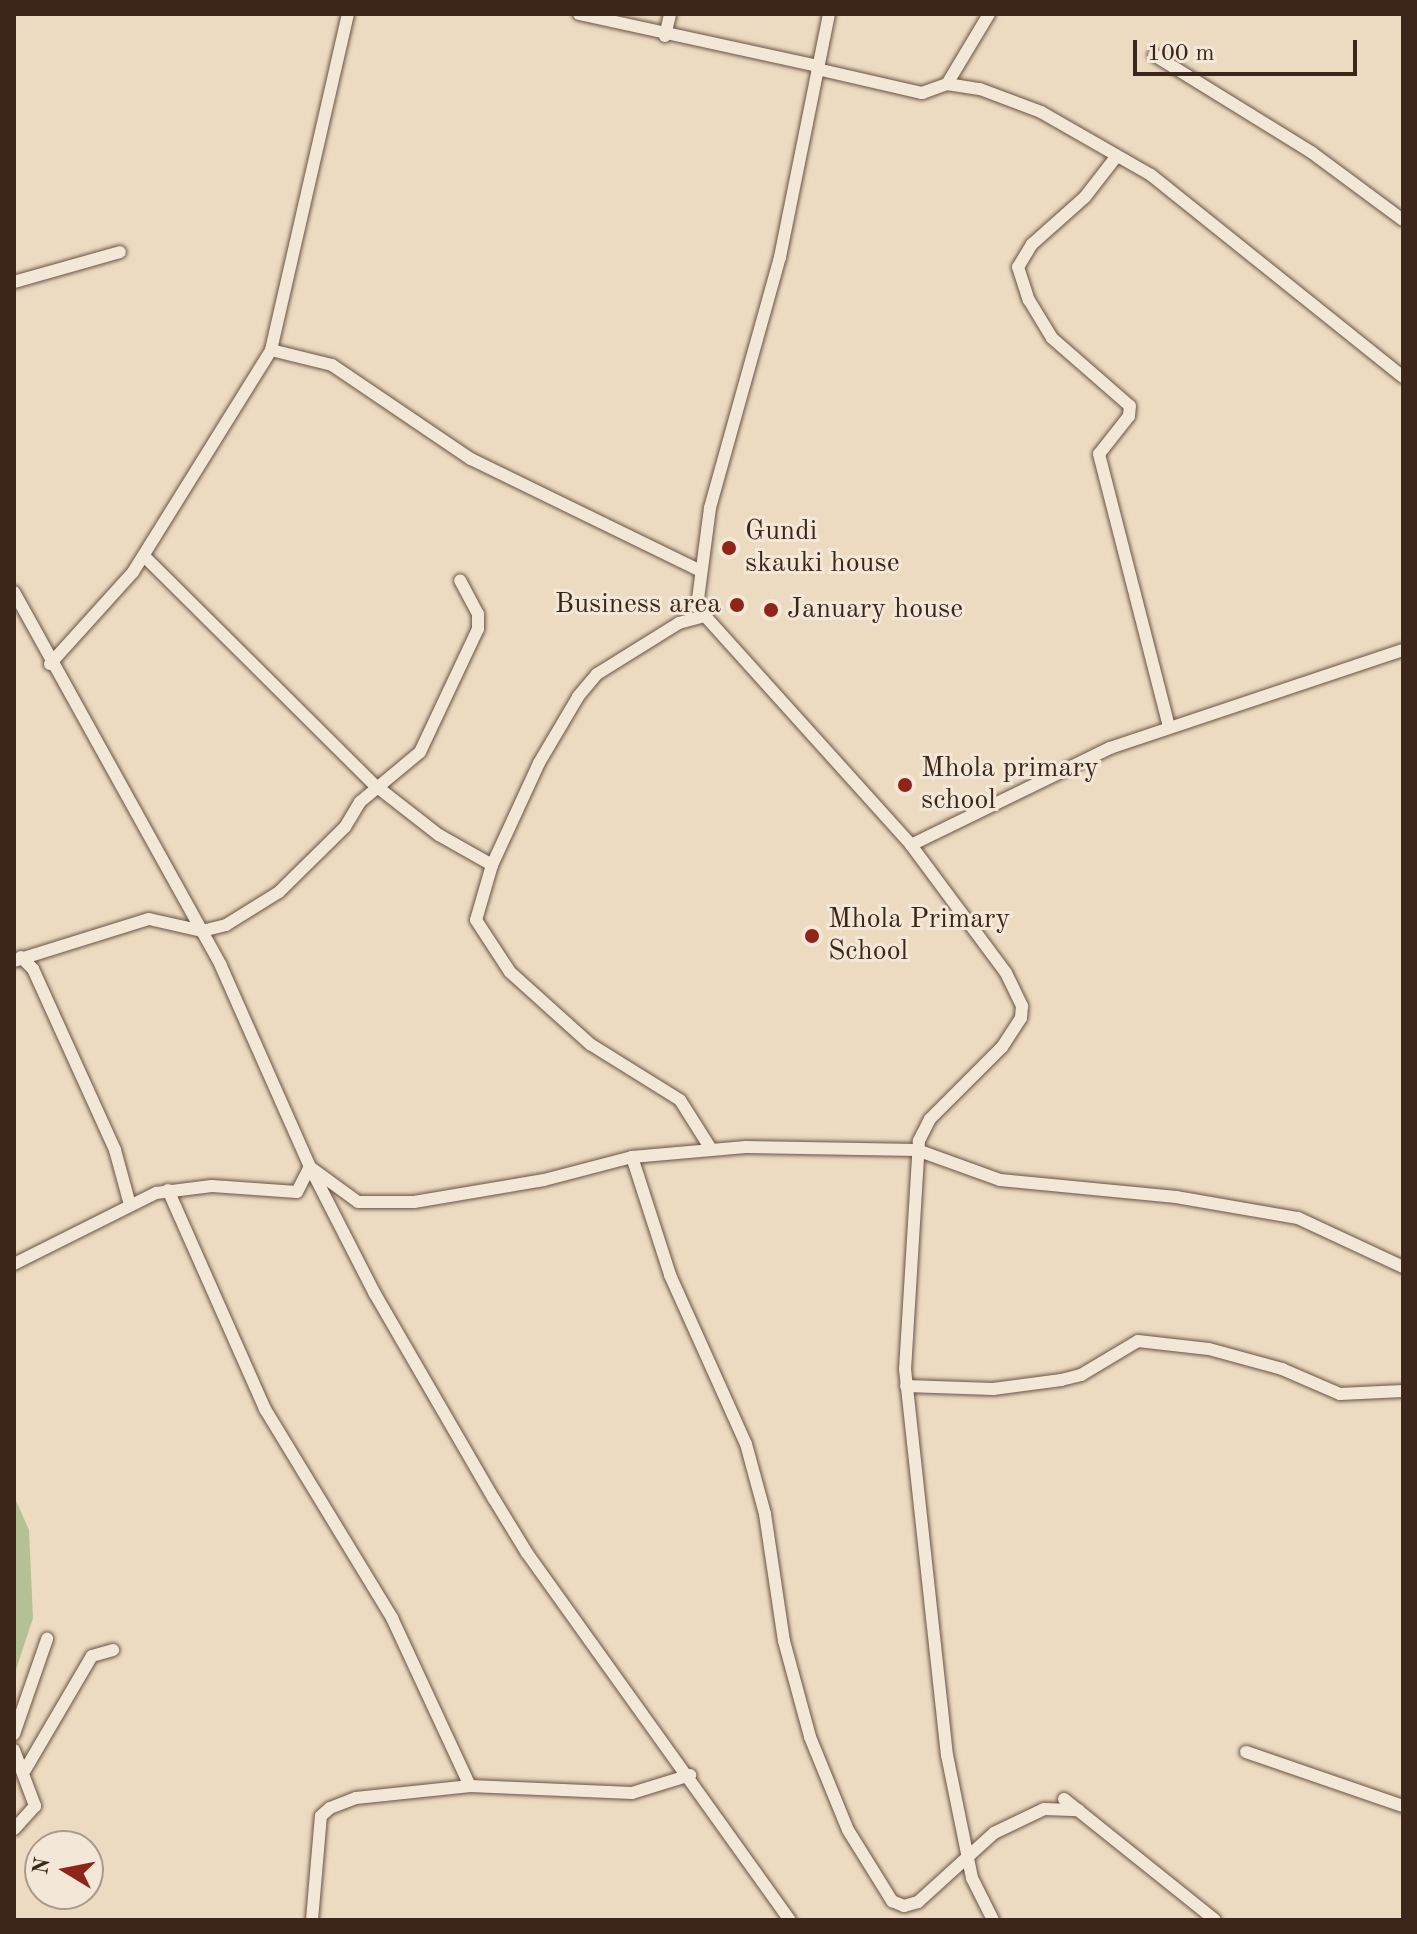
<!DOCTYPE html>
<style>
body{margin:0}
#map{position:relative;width:1417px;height:1934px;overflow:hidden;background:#eddbc1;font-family:"Old Standard TT",serif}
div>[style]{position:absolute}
.green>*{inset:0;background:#b5c195}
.roads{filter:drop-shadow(0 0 2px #685345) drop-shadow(0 0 2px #685345)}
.street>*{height:12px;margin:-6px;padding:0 6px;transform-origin:6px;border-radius:6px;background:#f3e8d7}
.dots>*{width:22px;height:22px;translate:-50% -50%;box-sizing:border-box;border:4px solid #f3e8d7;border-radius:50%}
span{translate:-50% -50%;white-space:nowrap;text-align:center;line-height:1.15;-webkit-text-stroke:6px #f3e8d7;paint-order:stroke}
.poi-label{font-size:28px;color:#3c261c}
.left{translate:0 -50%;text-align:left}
.right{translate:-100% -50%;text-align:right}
.frame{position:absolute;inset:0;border:16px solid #3c261c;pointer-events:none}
.north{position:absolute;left:24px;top:1830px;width:80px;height:80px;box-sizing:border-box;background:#f3e8d7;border:2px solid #aa9a8c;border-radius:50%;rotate:280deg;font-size:22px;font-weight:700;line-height:32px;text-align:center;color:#3c261c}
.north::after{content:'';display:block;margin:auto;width:28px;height:36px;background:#8f2418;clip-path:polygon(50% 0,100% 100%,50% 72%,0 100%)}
.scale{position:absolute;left:1133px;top:40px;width:224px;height:36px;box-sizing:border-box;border:4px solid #3c261c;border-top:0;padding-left:10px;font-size:24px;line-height:28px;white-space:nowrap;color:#3c261c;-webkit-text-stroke:6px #f3e8d7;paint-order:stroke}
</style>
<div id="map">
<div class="green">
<i style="clip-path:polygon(14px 1496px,29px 1530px,33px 1618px,14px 1676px)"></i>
</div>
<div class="roads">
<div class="street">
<i style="left:579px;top:14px;width:245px;rotate:12.3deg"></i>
<i style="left:829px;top:14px;width:248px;rotate:101.4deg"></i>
<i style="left:780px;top:257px;width:261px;rotate:105.6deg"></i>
<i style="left:710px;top:508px;width:100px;rotate:97.5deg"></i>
<i style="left:697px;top:607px;width:320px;rotate:48deg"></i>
<i style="left:911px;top:845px;width:159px;rotate:53.4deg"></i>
<i style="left:1006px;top:973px;width:37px;rotate:64deg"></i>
<i style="left:1022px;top:1006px;width:12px;rotate:95deg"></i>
<i style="left:1021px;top:1018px;width:35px;rotate:123deg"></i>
<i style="left:1002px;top:1047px;width:102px;rotate:135deg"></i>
<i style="left:930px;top:1119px;width:25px;rotate:117deg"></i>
<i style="left:919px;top:1141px;width:228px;rotate:93.5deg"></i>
<i style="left:905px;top:1369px;width:388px;rotate:83.8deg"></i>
<i style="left:947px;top:1755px;width:126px;rotate:78.5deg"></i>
<i style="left:972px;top:1878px;width:47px;rotate:63.4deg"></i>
<i style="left:665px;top:36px;width:23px;rotate:-77deg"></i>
<i style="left:1154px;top:55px;width:185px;rotate:31.7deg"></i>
<i style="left:1311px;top:152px;width:114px;rotate:36.5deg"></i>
<i style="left:817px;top:69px;width:108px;rotate:12.9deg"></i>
<i style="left:922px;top:93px;width:27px;rotate:-20deg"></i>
<i style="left:947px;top:84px;width:33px;rotate:9deg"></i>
<i style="left:980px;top:89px;width:65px;rotate:20.7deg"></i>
<i style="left:1041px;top:112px;width:127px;rotate:29.8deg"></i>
<i style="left:1151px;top:175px;width:323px;rotate:38.7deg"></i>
<i style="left:947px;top:84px;width:82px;rotate:-59deg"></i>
<i style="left:1116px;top:157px;width:51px;rotate:127.8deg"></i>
<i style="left:1085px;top:197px;width:71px;rotate:138.4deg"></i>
<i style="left:1032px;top:244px;width:27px;rotate:121deg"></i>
<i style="left:1018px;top:267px;width:35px;rotate:72deg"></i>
<i style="left:1029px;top:300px;width:44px;rotate:58.8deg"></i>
<i style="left:1052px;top:338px;width:103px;rotate:41.1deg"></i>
<i style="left:1130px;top:406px;width:10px;rotate:96deg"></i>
<i style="left:1129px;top:416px;width:48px;rotate:128.3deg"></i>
<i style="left:1099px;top:454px;width:282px;rotate:75.6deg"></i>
<i style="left:14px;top:282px;width:110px;rotate:-15.8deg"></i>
<i style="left:271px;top:350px;width:63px;rotate:13.8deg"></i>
<i style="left:332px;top:365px;width:168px;rotate:34.1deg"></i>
<i style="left:471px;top:459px;width:254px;rotate:26deg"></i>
<i style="left:144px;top:556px;width:327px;rotate:44.8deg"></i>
<i style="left:376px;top:786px;width:80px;rotate:37.9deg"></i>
<i style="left:439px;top:835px;width:61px;rotate:29.5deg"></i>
<i style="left:14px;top:592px;width:427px;rotate:61deg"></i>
<i style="left:221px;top:966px;width:220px;rotate:66.1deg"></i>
<i style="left:310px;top:1167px;width:143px;rotate:62.9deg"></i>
<i style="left:375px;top:1294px;width:237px;rotate:59.9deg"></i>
<i style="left:494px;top:1499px;width:63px;rotate:58.6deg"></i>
<i style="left:527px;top:1553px;width:452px;rotate:54.4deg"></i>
<i style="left:701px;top:617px;width:23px;rotate:165deg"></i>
<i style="left:679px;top:623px;width:97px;rotate:148.1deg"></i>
<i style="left:597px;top:674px;width:30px;rotate:130deg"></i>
<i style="left:578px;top:697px;width:77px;rotate:120.6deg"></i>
<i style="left:539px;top:763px;width:112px;rotate:114.7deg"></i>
<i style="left:492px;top:865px;width:57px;rotate:106.2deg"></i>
<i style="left:476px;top:920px;width:62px;rotate:56.8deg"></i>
<i style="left:510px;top:972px;width:108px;rotate:42deg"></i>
<i style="left:590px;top:1044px;width:106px;rotate:31.9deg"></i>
<i style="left:680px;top:1100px;width:58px;rotate:57.7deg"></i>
<i style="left:50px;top:664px;width:124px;rotate:-47.9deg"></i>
<i style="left:133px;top:572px;width:261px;rotate:-58.1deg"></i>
<i style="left:271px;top:350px;width:345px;rotate:-77.1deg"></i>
<i style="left:911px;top:845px;width:221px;rotate:-26deg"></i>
<i style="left:1110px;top:748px;width:309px;rotate:-18.5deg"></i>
<i style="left:21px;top:957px;width:17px;rotate:45deg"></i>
<i style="left:33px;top:969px;width:199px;rotate:65.6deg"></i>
<i style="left:115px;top:1150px;width:57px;rotate:74.7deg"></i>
<i style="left:14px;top:961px;width:141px;rotate:-17.3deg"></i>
<i style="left:149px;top:919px;width:54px;rotate:12.8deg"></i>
<i style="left:202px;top:931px;width:25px;rotate:-14deg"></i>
<i style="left:226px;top:925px;width:62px;rotate:-31.9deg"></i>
<i style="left:279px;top:892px;width:93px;rotate:-44.6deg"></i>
<i style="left:345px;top:827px;width:29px;rotate:-59deg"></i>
<i style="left:360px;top:802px;width:78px;rotate:-39.8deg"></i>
<i style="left:420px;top:752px;width:136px;rotate:-64.8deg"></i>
<i style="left:478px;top:629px;width:15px;rotate:-90deg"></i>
<i style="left:478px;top:614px;width:38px;rotate:-118deg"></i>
<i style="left:632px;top:1157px;width:124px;rotate:72.1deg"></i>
<i style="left:670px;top:1275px;width:185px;rotate:65.8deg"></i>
<i style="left:746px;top:1444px;width:73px;rotate:74.8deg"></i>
<i style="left:765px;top:1514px;width:128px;rotate:81.5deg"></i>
<i style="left:784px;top:1641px;width:99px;rotate:74.8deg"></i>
<i style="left:810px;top:1737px;width:100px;rotate:67.8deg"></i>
<i style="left:848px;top:1830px;width:84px;rotate:58.2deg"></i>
<i style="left:892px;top:1901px;width:13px;rotate:23deg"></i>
<i style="left:904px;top:1906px;width:15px;rotate:-16deg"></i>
<i style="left:918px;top:1902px;width:103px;rotate:-42.2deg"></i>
<i style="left:994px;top:1833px;width:55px;rotate:-25.6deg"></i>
<i style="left:1044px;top:1809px;width:35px;rotate:2deg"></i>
<i style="left:168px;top:1190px;width:240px;rotate:66.1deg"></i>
<i style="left:265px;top:1409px;width:245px;rotate:58.7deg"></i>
<i style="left:392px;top:1618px;width:185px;rotate:65.1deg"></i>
<i style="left:14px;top:1264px;width:159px;rotate:-26.6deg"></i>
<i style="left:156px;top:1193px;width:56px;rotate:-7.1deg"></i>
<i style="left:212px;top:1186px;width:85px;rotate:4deg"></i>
<i style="left:297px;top:1192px;width:28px;rotate:-63deg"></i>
<i style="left:310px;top:1167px;width:59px;rotate:36.1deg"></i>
<i style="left:358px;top:1202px;width:56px"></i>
<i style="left:414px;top:1202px;width:132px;rotate:-9.6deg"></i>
<i style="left:544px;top:1180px;width:91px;rotate:-14.6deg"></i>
<i style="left:632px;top:1157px;width:114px;rotate:-5deg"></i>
<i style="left:746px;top:1147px;width:171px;rotate:1deg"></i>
<i style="left:917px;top:1150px;width:88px;rotate:19.9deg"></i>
<i style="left:1000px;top:1180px;width:177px;rotate:5.5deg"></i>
<i style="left:1176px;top:1197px;width:124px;rotate:9.8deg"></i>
<i style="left:1298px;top:1218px;width:116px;rotate:25deg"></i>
<i style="left:906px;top:1386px;width:87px;rotate:2deg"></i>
<i style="left:993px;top:1389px;width:69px;rotate:-7.5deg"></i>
<i style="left:1061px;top:1380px;width:21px;rotate:-14deg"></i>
<i style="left:1081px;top:1375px;width:66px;rotate:-30.8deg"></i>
<i style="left:1138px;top:1341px;width:71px;rotate:6.4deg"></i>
<i style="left:1209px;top:1349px;width:76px;rotate:15.3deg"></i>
<i style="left:1282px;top:1369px;width:63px;rotate:23.3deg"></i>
<i style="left:1340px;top:1394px;width:63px;rotate:-2.7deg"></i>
<i style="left:14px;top:1734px;width:101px;rotate:-70.8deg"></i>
<i style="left:14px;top:1750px;width:60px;rotate:69.4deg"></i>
<i style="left:35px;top:1806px;width:31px;rotate:132deg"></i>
<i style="left:1246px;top:1752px;width:166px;rotate:19deg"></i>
<i style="left:25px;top:1770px;width:132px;rotate:-59.6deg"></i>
<i style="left:92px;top:1656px;width:22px;rotate:-16deg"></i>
<i style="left:1064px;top:1799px;width:193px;rotate:38.7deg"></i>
<i style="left:312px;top:1920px;width:104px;rotate:-85.1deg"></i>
<i style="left:321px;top:1816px;width:12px;rotate:-42deg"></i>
<i style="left:330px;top:1808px;width:28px;rotate:-21deg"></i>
<i style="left:356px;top:1798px;width:115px;rotate:-6deg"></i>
<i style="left:470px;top:1786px;width:162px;rotate:2.5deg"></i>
<i style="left:632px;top:1793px;width:61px;rotate:-17.2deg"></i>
</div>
</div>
<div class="dots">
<i style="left:729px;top:548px;background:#8f2418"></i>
<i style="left:737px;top:605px;background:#8f2418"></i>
<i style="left:771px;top:610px;background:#8f2418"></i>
<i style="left:905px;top:785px;background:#8f2418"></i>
<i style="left:812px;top:936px;background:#8f2418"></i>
</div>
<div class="poi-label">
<span class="left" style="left:745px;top:548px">Gundi<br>skauki house</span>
<span class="right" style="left:721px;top:605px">Business area</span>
<span class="left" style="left:787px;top:610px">January house</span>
<span class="left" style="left:921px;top:785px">Mhola primary<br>school</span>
<span class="left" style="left:828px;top:936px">Mhola Primary<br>School</span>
</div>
<div class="frame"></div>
<div class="north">N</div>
<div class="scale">100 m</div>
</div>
